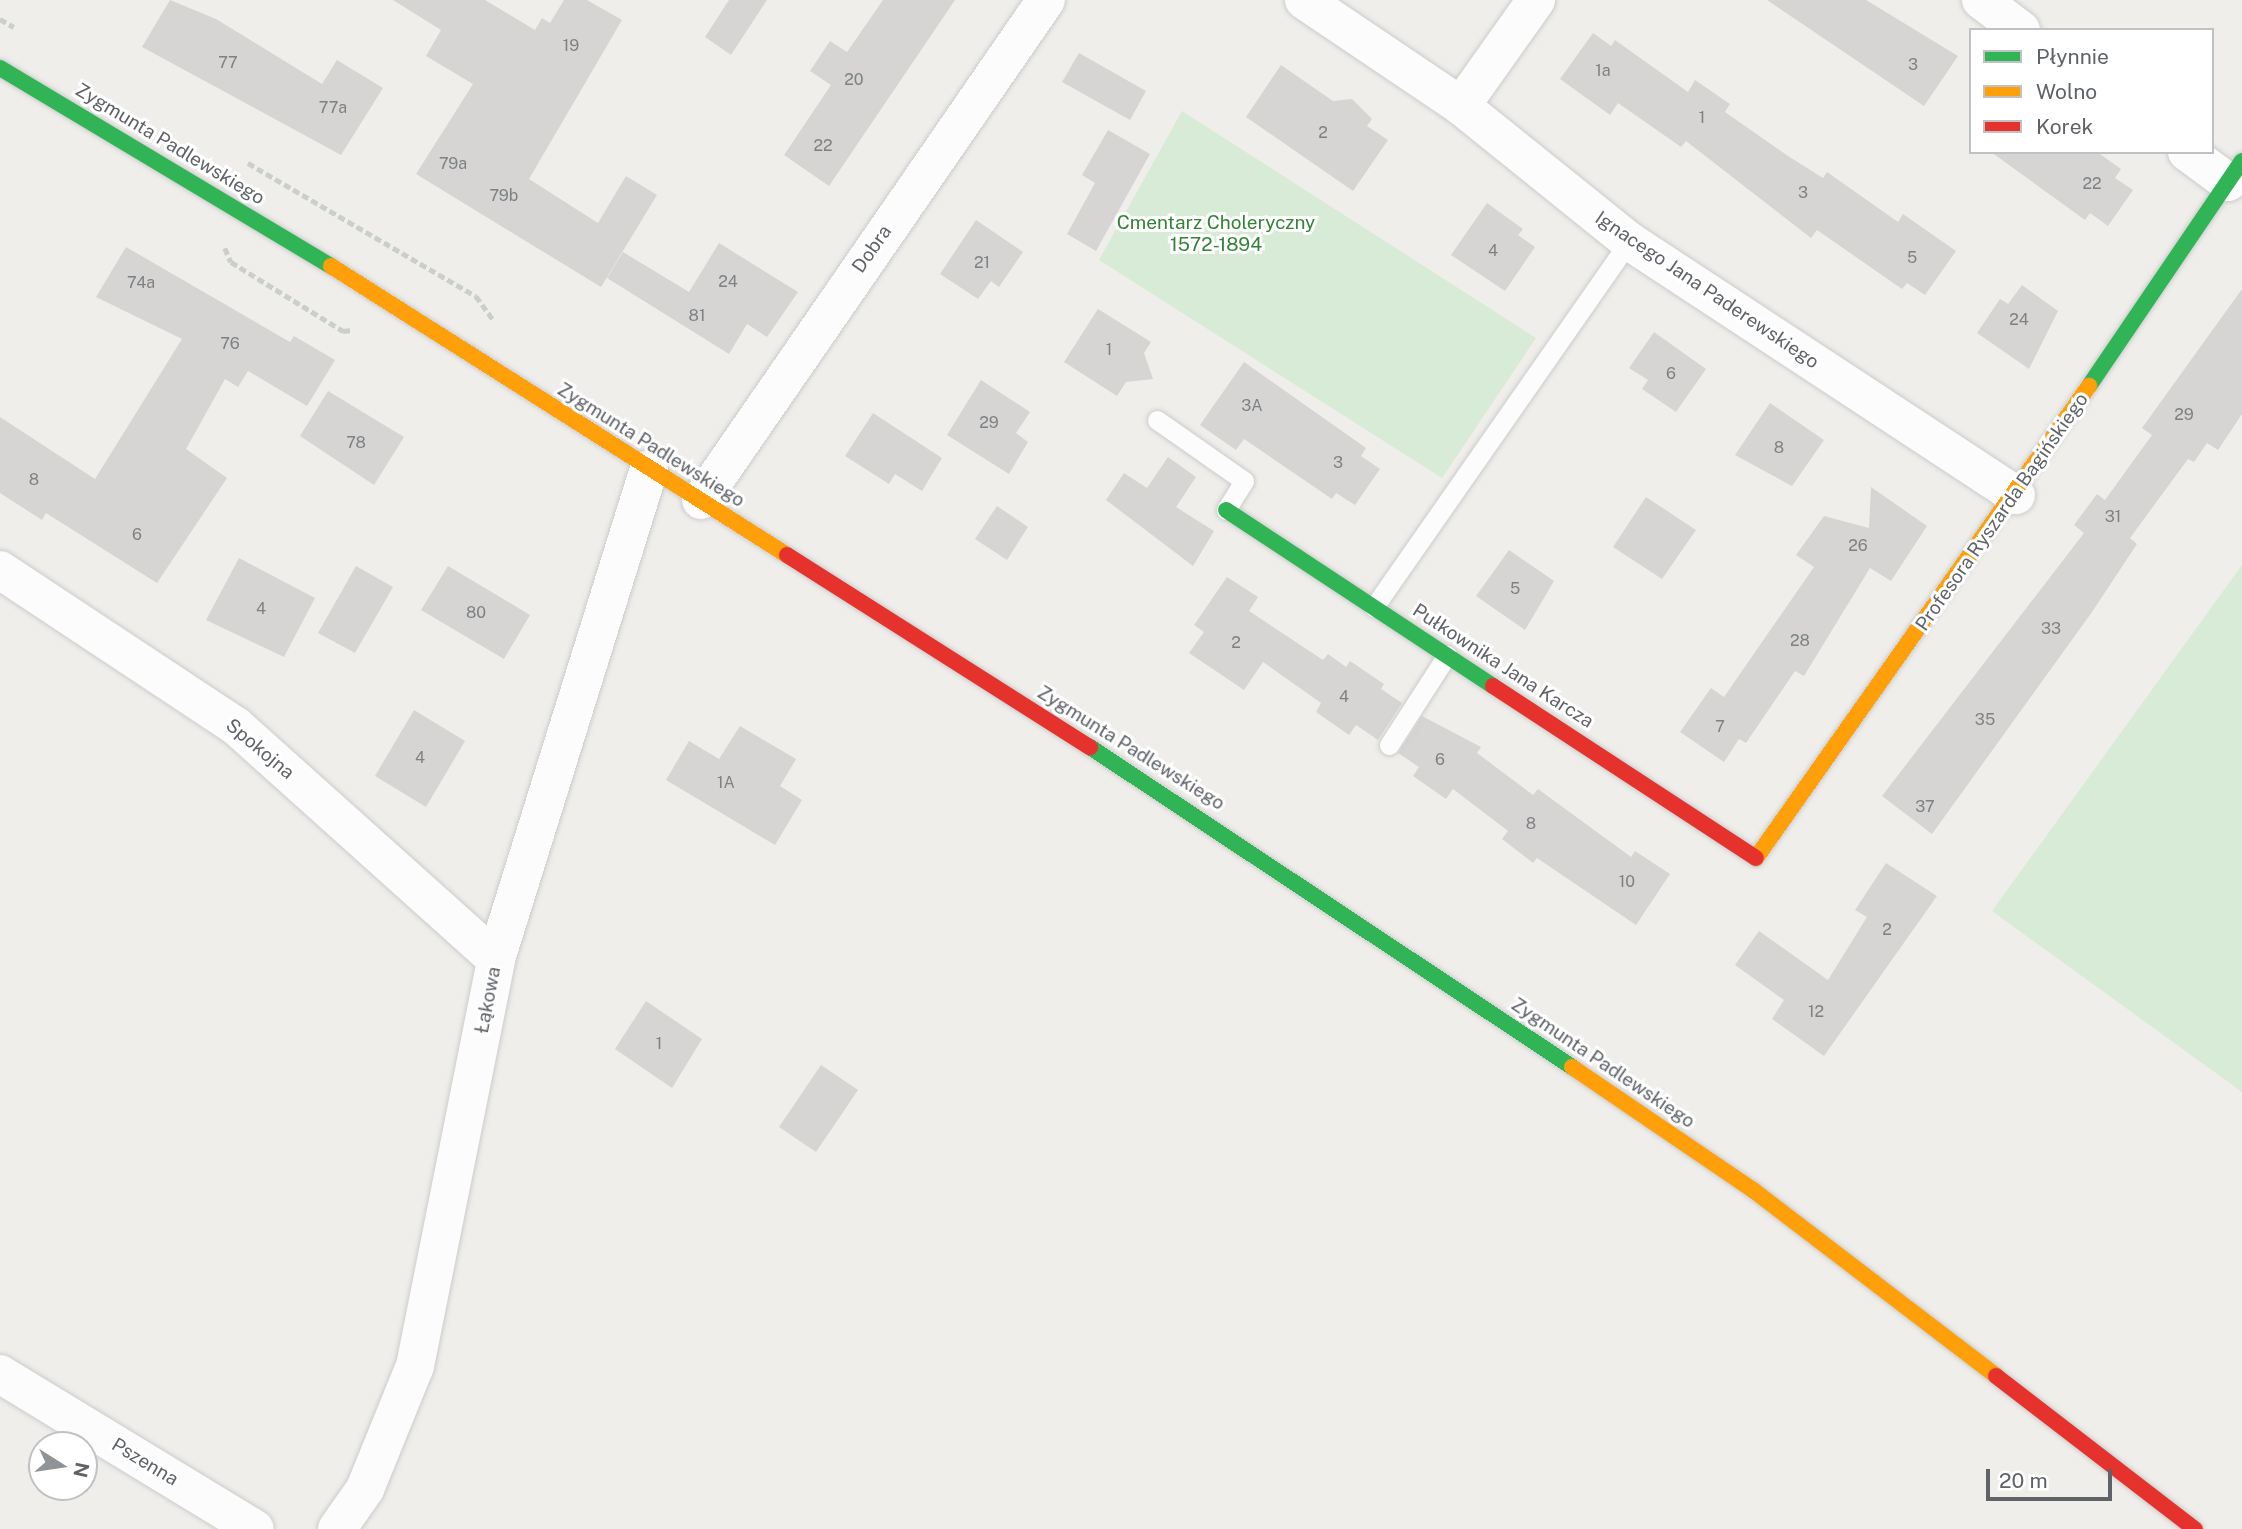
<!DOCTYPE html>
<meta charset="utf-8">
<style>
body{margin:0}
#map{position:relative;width:2242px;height:1529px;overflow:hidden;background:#efeeea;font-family:"Public Sans",sans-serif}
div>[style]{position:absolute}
.green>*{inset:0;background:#d8ebd6}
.building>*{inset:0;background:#d6d5d3}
.path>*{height:4.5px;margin-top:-2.25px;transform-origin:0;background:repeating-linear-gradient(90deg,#cacfcc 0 7px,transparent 0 10.5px)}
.roads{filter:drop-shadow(0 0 2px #cbcccc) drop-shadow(0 0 2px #cbcccc)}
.lane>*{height:19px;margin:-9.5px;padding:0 9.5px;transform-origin:9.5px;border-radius:9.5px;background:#fdfcfc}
.street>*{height:38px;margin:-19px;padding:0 19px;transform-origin:19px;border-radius:19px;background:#fdfcfc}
.fast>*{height:16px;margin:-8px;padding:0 8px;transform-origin:8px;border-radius:8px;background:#30b455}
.slow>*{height:16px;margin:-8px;padding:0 8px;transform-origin:8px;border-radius:8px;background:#ff9f0a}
.jam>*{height:16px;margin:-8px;padding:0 8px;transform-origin:8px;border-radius:8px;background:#e5322d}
span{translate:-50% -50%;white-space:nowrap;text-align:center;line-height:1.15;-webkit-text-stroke:6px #fff;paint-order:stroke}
.number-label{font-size:16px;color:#7e8184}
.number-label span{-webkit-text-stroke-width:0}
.street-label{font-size:19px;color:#5f6368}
.park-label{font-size:19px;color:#348238}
.legend{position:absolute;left:1969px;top:28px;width:245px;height:126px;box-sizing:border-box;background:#fff;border:2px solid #bfc1c3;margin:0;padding:9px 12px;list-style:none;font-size:21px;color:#5f6368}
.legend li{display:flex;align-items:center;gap:14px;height:35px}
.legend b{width:35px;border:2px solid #bfc1c3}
.north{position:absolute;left:28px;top:1431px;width:70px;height:70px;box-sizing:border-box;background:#fff;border:2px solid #bfc1c3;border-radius:50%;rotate:102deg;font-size:19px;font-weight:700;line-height:28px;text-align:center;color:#5f6368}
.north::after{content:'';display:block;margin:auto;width:24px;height:32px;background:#919496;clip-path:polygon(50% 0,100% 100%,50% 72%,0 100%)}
.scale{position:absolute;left:1986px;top:1469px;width:126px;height:32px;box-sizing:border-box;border:4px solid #5f6368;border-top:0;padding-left:9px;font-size:21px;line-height:24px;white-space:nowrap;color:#5f6368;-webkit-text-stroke:5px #fff;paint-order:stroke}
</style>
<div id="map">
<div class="green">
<i style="clip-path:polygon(1182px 111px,1536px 338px,1442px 478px,1099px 260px)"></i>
<i style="clip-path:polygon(2242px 565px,2242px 1092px,1992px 911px)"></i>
</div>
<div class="building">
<i style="clip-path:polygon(170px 0,216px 19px,322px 84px,337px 60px,383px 88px,341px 155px,142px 47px)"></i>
<i style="clip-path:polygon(393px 0,485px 0,535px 30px,542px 18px,550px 23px,564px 0,587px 0,622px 20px,529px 179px,598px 223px,626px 176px,657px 195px,601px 287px,416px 174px,473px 84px,426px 56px,441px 30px)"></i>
<i style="clip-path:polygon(729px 0,767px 0,731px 55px,705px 37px)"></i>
<i style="clip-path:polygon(883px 0,955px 0,829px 186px,784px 155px,831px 85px,810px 71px,830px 41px,847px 52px)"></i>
<i style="clip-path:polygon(1767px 0,1866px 0,1958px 56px,1924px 106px)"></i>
<i style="clip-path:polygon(1593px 33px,1611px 46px,1615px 40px,1688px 92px,1695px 80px,1730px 104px,1725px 112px,1788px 156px,1823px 178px,1827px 172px,1898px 222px,1903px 214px,1956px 251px,1925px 295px,1907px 283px,1902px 289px,1817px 230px,1811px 238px,1686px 141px,1681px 147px,1618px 103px,1610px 115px,1560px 79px)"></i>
<i style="clip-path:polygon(1079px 53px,1146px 91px,1130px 120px,1062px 82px)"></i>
<i style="clip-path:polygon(1281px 65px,1333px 101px,1352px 99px,1372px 119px,1367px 126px,1388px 140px,1353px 191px,1246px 117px)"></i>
<i style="clip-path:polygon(1108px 130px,1150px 154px,1096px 251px,1067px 234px,1095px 183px,1082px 175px)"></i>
<i style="clip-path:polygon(1991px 152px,2097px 152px,2121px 169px,2115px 178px,2133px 190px,2108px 226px,2090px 213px,2085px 220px)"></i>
<i style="clip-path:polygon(1487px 203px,1523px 229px,1518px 235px,1535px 247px,1505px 291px,1451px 255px)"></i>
<i style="clip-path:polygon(976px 220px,1023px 252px,999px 287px,991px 281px,978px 299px,940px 274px)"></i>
<i style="clip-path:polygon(719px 243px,798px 292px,767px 337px,747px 324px,729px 354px,607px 278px,623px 252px,689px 292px)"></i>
<i style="clip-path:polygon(126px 247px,290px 342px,294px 336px,335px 360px,307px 406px,248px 371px,238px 387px,225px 379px,186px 449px,227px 478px,157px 583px,46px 513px,42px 520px,0 493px,0 417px,95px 479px,182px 339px,96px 297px)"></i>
<i style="clip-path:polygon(2022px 285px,2058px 311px,2029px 369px,1977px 333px,2000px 299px,2008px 304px)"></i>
<i style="clip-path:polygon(2242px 289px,2242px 414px,2218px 450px,2207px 443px,2194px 462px,2188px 459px,2130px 538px,2137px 544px,2092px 612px,1932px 834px,1882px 796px,2084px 533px,2074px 525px,2097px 494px,2105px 500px,2152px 435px,2142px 428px)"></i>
<i style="clip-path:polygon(1098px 309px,1151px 342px,1144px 353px,1153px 379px,1126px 382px,1117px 396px,1064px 362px)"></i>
<i style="clip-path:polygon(1654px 332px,1706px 369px,1676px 412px,1642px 389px,1648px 380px,1629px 368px)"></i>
<i style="clip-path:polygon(1244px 362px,1366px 448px,1361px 456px,1380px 469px,1355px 505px,1336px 493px,1332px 499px,1244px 439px,1236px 450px,1200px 425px)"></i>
<i style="clip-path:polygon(981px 380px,1030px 412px,1016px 433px,1028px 442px,1009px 474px,947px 435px)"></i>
<i style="clip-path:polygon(328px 391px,404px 437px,374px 485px,300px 436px)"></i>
<i style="clip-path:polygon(1770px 403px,1824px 440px,1792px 486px,1735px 455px)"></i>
<i style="clip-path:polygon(873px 413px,942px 458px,922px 491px,895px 474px,889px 484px,845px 456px)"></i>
<i style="clip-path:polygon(1168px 457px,1196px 477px,1176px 507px,1214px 531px,1193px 566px,1106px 500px,1124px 473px,1147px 488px)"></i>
<i style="clip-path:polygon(1871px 487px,1927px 526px,1891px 581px,1870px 568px,1804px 676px,1795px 671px,1746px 743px,1739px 739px,1724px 762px,1680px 732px,1711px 688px,1724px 697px,1814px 567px,1796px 555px,1824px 516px,1869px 528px)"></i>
<i style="clip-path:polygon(1646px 497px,1696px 530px,1662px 579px,1613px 547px)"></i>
<i style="clip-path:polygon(997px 506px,1028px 527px,1007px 560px,975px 539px)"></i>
<i style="clip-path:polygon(1509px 550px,1554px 581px,1525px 630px,1476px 596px)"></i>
<i style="clip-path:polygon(239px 558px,315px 598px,284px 657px,206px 620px)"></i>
<i style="clip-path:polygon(356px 566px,393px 587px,355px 653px,318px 633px)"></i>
<i style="clip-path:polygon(448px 566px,530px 615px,504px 659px,421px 610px)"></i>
<i style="clip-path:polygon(1227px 577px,1258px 597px,1249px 611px,1323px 660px,1328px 654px,1346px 667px,1350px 661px,1384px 684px,1381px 689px,1402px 703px,1378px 740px,1356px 725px,1349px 735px,1316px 712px,1321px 703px,1263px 662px,1244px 690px,1189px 653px,1204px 632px,1194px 625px)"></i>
<i style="clip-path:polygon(414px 710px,465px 741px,426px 807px,375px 776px)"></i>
<i style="clip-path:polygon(1422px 716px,1481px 747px,1477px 753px,1533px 795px,1538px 789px,1631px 857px,1635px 851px,1670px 874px,1636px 925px,1537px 858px,1533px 863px,1502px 839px,1508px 831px,1453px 789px,1446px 799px,1413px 776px,1419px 767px,1398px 753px)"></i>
<i style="clip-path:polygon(740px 726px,796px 759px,780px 786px,802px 800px,775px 845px,666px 780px,689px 741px,719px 759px)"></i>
<i style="clip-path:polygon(1886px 863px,1937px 896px,1824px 1056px,1772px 1019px,1784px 1000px,1735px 965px,1759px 931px,1828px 980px,1867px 917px,1855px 910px)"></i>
<i style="clip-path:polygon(646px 1001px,702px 1039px,672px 1088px,615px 1049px)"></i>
<i style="clip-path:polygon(821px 1065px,858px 1090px,816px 1152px,779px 1127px)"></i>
</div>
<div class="path">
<i style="left:0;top:19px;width:16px;rotate:30deg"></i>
<i style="left:248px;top:163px;width:264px;rotate:30.3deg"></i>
<i style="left:476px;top:296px;width:29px;rotate:54deg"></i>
<i style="left:225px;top:248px;width:15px;rotate:67deg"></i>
<i style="left:231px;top:262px;width:132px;rotate:31.6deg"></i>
<i style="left:343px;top:331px;width:9px;rotate:-6deg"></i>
</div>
<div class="roads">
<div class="lane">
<i style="left:1157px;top:420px;width:106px;rotate:35deg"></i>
<i style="left:1244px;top:481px;width:34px;rotate:122deg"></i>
<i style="left:1374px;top:607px;width:446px;rotate:-55.1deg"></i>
<i style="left:1389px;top:745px;width:107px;rotate:-57.2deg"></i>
</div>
<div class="street">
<i style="left:1304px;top:0;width:189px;rotate:34deg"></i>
<i style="left:1461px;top:106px;width:216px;rotate:38.8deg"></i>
<i style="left:1629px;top:241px;width:463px;rotate:33.3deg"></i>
<i style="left:1981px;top:0;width:50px;rotate:36.9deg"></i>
<i style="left:1461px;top:106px;width:130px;rotate:-54.7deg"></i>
<i style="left:2187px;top:152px;width:51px;rotate:36.2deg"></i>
<i style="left:701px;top:500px;width:607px;rotate:-55.39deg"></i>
<i style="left:0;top:570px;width:283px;rotate:33.5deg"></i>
<i style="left:236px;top:726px;width:349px;rotate:41.9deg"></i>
<i style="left:0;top:1374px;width:298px;rotate:31.3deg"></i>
<i style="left:337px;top:1529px;width:49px;rotate:-55deg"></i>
<i style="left:365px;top:1489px;width:133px;rotate:-67.9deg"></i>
<i style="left:415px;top:1366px;width:415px;rotate:-78.7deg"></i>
<i style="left:496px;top:959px;width:513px;rotate:-72.66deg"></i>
</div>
<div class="fast">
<i style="left:0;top:68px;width:386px;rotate:30.9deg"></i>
<i style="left:2089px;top:386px;width:272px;rotate:-55.8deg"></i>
<i style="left:1226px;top:510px;width:320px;rotate:33.4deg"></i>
<i style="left:1090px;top:747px;width:579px;rotate:33.58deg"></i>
</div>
<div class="slow">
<i style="left:331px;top:266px;width:540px;rotate:32.37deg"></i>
<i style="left:1756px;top:858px;width:578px;rotate:-54.8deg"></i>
<i style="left:1572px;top:1067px;width:219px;rotate:34.2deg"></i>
<i style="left:1753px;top:1190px;width:306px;rotate:37.4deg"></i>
</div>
<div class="jam">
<i style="left:787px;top:555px;width:359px;rotate:32.4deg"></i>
<i style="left:1493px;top:686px;width:314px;rotate:33.2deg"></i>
<i style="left:1996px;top:1376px;width:251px;rotate:37.6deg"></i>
</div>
</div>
<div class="number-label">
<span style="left:571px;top:46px">19</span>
<span style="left:228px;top:63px">77</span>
<span style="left:1913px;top:65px">3</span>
<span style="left:1603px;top:71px">1a</span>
<span style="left:854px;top:80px">20</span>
<span style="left:333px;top:108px">77a</span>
<span style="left:1702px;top:118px">1</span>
<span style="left:1323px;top:133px">2</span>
<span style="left:823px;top:146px">22</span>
<span style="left:453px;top:164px">79a</span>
<span style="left:2092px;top:184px">22</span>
<span style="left:1803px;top:193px">3</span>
<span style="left:504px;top:196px">79b</span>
<span style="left:1493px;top:251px">4</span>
<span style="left:1912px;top:258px">5</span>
<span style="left:982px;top:263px">21</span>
<span style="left:728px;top:282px">24</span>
<span style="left:141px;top:283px">74a</span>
<span style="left:697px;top:316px">81</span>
<span style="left:2019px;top:320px">24</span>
<span style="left:230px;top:344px">76</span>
<span style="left:1109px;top:350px">1</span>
<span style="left:1671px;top:374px">6</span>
<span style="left:1252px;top:406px">3A</span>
<span style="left:2184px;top:415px">29</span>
<span style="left:989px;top:423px">29</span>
<span style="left:356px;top:443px">78</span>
<span style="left:1779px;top:448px">8</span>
<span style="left:1338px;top:463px">3</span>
<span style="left:34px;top:480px">8</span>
<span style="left:2113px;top:517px">31</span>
<span style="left:137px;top:535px">6</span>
<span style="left:1858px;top:546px">26</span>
<span style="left:1515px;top:589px">5</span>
<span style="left:261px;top:609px">4</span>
<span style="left:476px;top:613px">80</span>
<span style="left:2051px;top:629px">33</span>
<span style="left:1800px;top:641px">28</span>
<span style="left:1236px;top:643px">2</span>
<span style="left:1344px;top:697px">4</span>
<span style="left:1985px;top:720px">35</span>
<span style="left:1720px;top:727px">7</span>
<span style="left:420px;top:758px">4</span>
<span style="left:1440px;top:760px">6</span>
<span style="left:726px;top:783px">1A</span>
<span style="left:1925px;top:807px">37</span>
<span style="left:1531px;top:824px">8</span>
<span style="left:1627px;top:882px">10</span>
<span style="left:1887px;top:930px">2</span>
<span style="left:1816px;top:1012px">12</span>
<span style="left:659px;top:1044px">1</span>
</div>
<div class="street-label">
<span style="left:170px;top:144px;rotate:31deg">Zygmunta Padlewskiego</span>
<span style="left:872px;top:249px;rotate:-55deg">Dobra</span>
<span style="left:1707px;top:290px;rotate:34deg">Ignacego Jana Paderewskiego</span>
<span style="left:651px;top:445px;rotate:32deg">Zygmunta Padlewskiego</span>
<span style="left:2002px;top:512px;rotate:-55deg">Profesora Ryszarda Bagińskiego</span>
<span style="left:1503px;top:666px;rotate:33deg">Pułkownika Jana Karcza</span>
<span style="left:1131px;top:748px;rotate:32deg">Zygmunta Padlewskiego</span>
<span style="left:260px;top:749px;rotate:40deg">Spokojna</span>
<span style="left:488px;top:1000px;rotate:-79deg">Łąkowa</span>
<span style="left:1603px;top:1063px;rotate:34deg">Zygmunta Padlewskiego</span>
<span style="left:145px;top:1462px;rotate:31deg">Pszenna</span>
</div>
<div class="park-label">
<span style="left:1216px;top:234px">Cmentarz Choleryczny<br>1572-1894</span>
</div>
<ul class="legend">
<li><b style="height:9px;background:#30b455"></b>Płynnie</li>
<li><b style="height:9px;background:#ff9f0a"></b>Wolno</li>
<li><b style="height:9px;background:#e5322d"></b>Korek</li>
</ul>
<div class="north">N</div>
<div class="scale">20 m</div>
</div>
